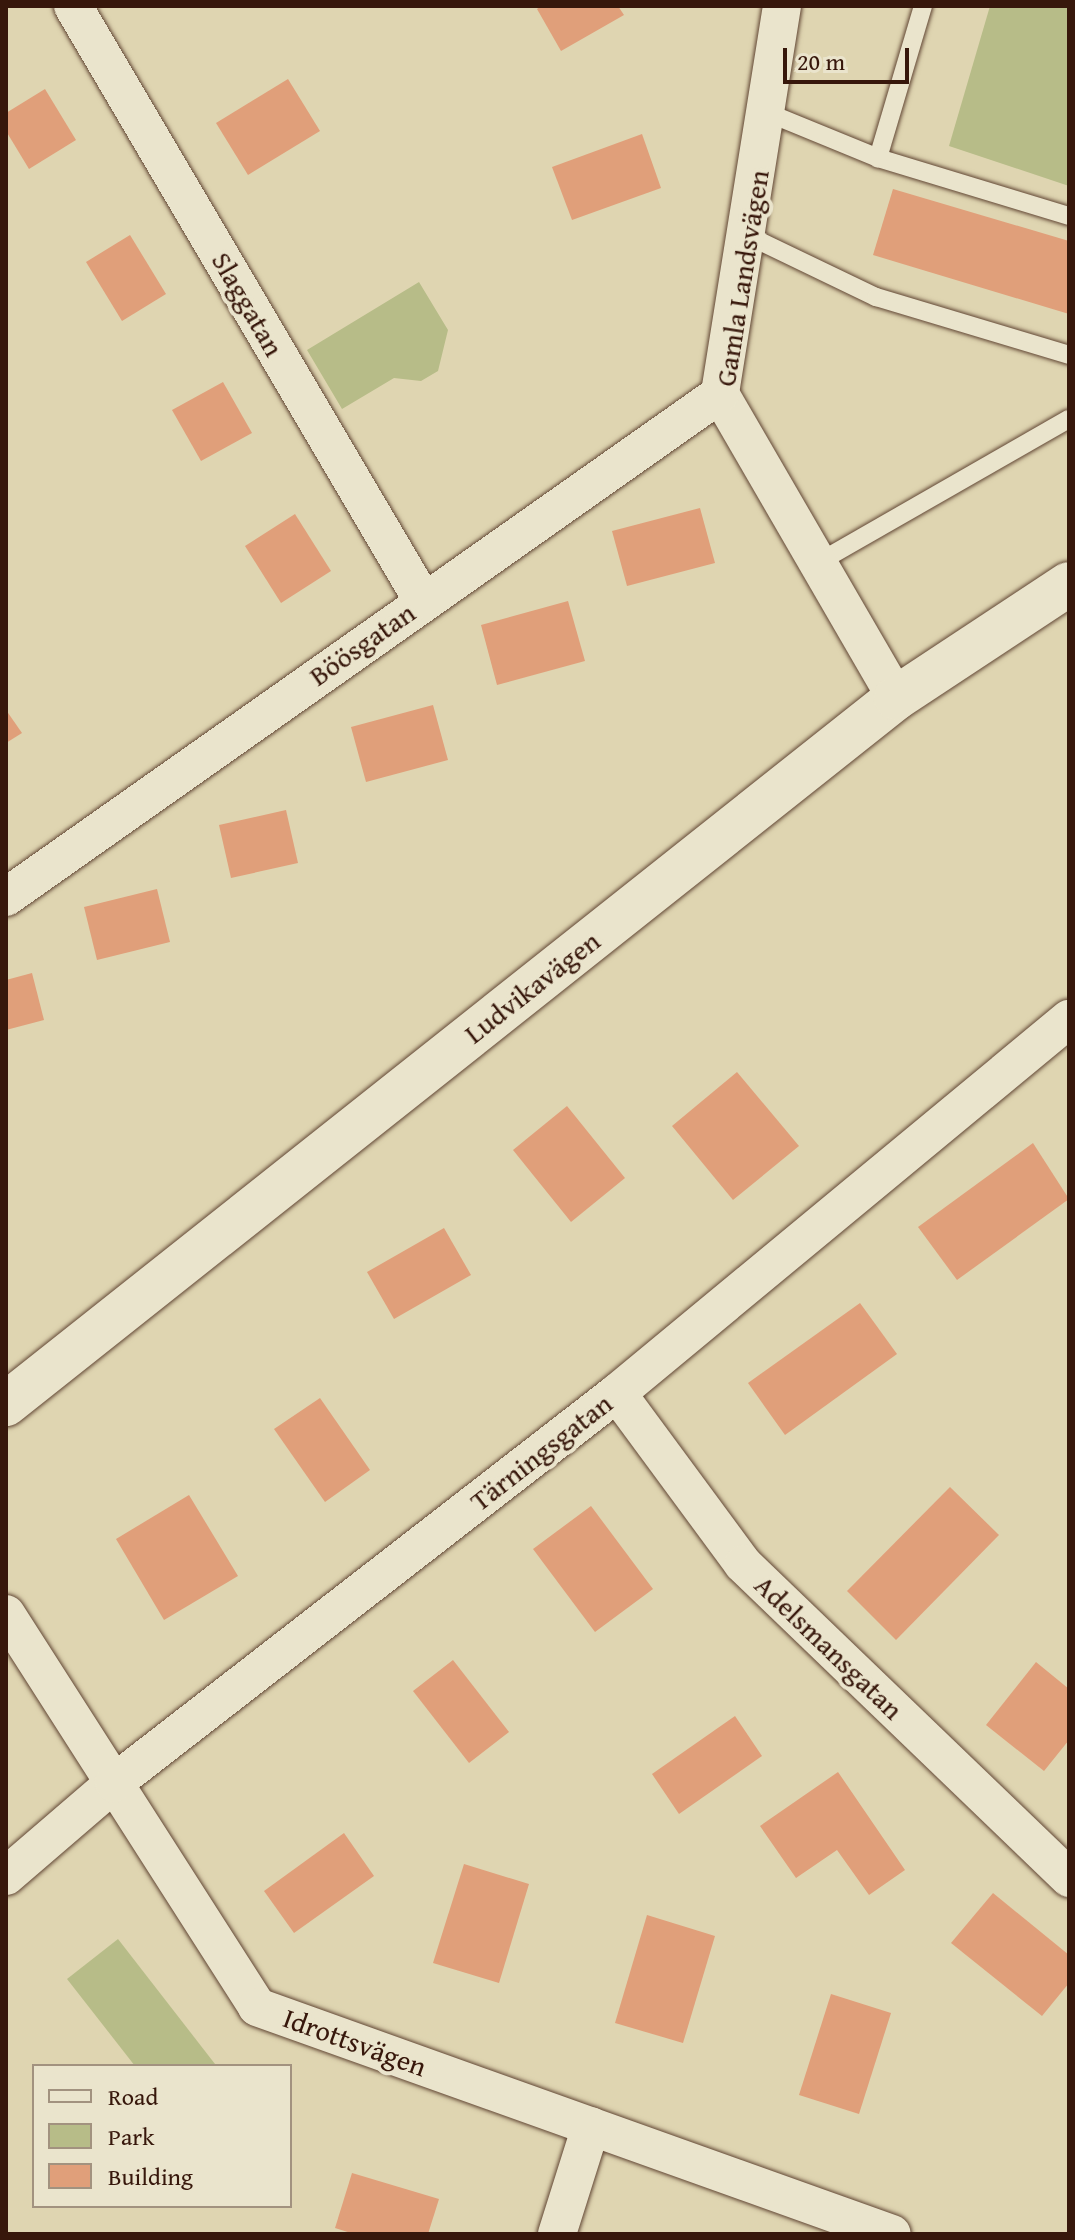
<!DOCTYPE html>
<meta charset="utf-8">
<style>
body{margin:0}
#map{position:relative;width:1075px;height:2240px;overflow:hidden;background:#dfd5b1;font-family:"Gentium Book Plus",serif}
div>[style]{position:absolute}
.green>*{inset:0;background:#b7bc88}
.building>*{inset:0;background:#e09f7a}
.roads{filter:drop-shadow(0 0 2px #614634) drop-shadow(0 0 2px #614634)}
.lane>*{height:18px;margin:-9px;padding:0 9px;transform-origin:9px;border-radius:9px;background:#eae4cc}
.street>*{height:38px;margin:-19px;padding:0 19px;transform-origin:19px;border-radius:19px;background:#eae4cc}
.secondary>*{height:44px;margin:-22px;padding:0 22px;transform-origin:22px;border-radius:22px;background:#eae4cc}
span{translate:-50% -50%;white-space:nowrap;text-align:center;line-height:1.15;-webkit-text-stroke:8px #eae4cc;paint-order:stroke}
.street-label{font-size:28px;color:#37170b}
.frame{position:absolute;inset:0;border:8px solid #37170b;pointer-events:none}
.legend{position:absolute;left:32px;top:2064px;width:260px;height:144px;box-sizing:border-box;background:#eae4cc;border:2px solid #a2927f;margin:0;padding:10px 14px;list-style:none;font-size:24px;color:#37170b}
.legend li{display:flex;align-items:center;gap:16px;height:40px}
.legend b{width:40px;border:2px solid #a2927f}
.scale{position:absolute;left:783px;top:48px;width:126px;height:36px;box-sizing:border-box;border:4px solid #37170b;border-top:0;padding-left:10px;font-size:24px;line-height:28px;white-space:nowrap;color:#37170b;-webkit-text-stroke:6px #eae4cc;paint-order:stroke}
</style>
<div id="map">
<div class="green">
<i style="clip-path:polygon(990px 6px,1069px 6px,1069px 186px,949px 146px)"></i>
<i style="clip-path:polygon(419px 282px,448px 330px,438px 371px,421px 381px,394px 378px,342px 409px,307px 350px)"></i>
<i style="clip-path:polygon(118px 1939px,215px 2064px,212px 2066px,135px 2066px,67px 1979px)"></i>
</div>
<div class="building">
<i style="clip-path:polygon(541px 6px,618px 6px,624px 15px,561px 51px,537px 9px)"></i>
<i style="clip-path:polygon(288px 79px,320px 131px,248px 175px,216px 123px)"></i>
<i style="clip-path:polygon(45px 89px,76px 140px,29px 169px,6px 131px,6px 113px)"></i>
<i style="clip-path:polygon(642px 134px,661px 188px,572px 220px,552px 167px)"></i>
<i style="clip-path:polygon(893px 189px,1069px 241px,1069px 314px,873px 255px)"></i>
<i style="clip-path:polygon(130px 235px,166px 294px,122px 321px,86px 262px)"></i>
<i style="clip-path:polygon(223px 382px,252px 433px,201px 461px,172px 410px)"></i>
<i style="clip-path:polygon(700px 508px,715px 563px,627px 586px,612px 531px)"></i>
<i style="clip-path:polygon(295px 514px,331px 571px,281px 603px,245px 546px)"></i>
<i style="clip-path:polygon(568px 601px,585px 661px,497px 685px,481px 625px)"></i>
<i style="clip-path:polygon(433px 705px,448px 760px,366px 782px,351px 727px)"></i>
<i style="clip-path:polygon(6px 710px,22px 733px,6px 743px)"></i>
<i style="clip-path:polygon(286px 810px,298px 863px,231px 878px,219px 825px)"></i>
<i style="clip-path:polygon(157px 889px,170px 942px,97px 960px,84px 907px)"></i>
<i style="clip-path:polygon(32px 973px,44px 1020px,6px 1030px,6px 980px)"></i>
<i style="clip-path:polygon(737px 1072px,799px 1146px,733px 1200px,672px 1126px)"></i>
<i style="clip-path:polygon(567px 1106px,625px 1178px,571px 1222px,513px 1150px)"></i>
<i style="clip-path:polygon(1033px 1143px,1069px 1199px,957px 1280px,918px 1227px)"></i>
<i style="clip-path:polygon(444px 1228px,471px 1275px,394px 1319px,367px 1272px)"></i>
<i style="clip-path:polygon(860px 1303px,897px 1354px,785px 1435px,748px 1383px)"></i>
<i style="clip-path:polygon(320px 1398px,370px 1470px,325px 1502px,274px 1429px)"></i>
<i style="clip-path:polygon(950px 1487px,999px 1535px,896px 1640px,847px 1591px)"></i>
<i style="clip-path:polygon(189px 1495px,238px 1576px,164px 1620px,116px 1539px)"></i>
<i style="clip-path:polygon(591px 1506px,653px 1589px,595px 1632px,533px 1549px)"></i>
<i style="clip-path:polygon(453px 1660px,509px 1732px,469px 1763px,413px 1691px)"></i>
<i style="clip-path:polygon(1036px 1662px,1069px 1689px,1069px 1740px,1044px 1771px,986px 1725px)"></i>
<i style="clip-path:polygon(735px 1716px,762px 1756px,679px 1814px,652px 1774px)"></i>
<i style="clip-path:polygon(838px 1772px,905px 1870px,869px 1895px,837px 1850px,796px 1878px,760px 1826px)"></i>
<i style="clip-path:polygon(344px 1833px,374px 1876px,294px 1933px,264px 1891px)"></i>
<i style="clip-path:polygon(464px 1864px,529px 1884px,499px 1983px,433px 1963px)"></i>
<i style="clip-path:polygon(993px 1893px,1069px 1955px,1069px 1983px,1042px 2016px,951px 1943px)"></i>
<i style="clip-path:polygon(647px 1915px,715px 1936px,683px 2043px,615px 2023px)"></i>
<i style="clip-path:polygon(831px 1994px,891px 2013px,859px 2114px,799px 2095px)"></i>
<i style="clip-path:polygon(352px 2173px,439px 2199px,428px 2234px,354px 2234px,335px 2228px)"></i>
</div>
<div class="roads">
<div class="lane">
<i style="left:923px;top:6px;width:159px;rotate:106.5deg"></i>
<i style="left:878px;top:158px;width:200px;rotate:16.9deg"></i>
<i style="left:766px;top:112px;width:121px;rotate:22.3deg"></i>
<i style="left:749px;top:236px;width:141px;rotate:25.7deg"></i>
<i style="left:876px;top:297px;width:202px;rotate:16.7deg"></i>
<i style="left:819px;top:562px;width:288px;rotate:-29.8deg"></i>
</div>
<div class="street">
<i style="left:73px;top:6px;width:690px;rotate:59.53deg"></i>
<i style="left:782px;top:6px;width:393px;rotate:99.1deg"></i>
<i style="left:720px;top:394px;width:351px;rotate:59.9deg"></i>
<i style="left:6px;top:897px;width:873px;rotate:-35.16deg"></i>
<i style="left:617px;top:1393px;width:212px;rotate:53.6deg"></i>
<i style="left:743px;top:1564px;width:453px;rotate:43.9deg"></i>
<i style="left:6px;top:1614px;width:466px;rotate:57.4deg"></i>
<i style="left:257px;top:2007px;width:674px;rotate:19.67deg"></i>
<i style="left:6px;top:1876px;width:143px;rotate:-40.7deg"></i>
<i style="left:114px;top:1783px;width:636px;rotate:-37.79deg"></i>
<i style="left:617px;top:1393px;width:587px;rotate:-39.61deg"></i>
<i style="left:557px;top:2234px;width:113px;rotate:-72.5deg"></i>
</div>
<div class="secondary">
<i style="left:6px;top:1404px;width:1136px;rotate:-38.42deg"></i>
<i style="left:896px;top:698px;width:207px;rotate:-33.4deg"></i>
</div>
</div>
<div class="street-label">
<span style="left:742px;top:278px;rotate:-81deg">Gamla Landsvägen</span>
<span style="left:248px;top:304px;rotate:60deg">Slaggatan</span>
<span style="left:362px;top:644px;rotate:-35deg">Böösgatan</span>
<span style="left:532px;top:987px;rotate:-38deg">Ludvikavägen</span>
<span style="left:541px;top:1452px;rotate:-38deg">Tärningsgatan</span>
<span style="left:829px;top:1647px;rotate:44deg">Adelsmansgatan</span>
<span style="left:355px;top:2042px;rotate:20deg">Idrottsvägen</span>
</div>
<div class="frame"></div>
<ul class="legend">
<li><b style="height:10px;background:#eae4cc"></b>Road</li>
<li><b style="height:22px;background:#b7bc88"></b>Park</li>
<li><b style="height:22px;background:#e09f7a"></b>Building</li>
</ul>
<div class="scale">20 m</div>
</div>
